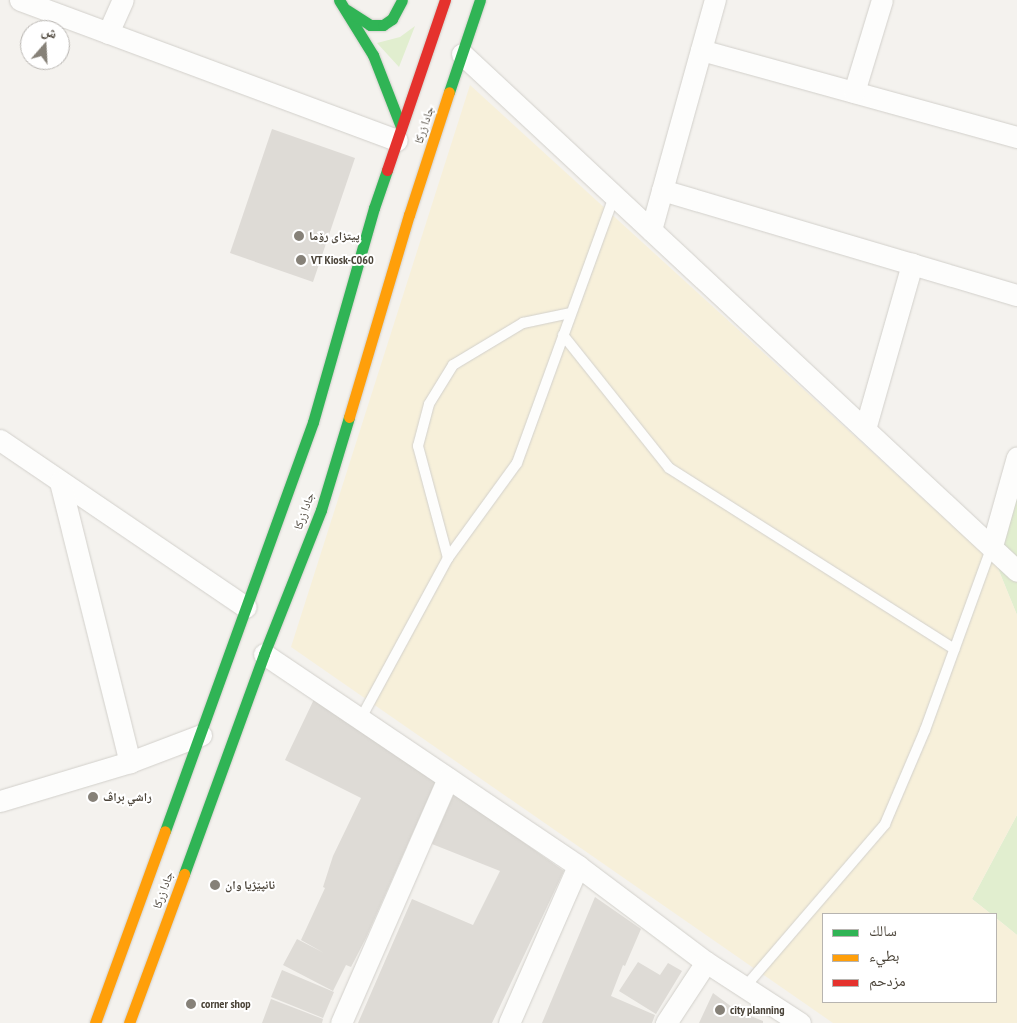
<!DOCTYPE html>
<meta charset="utf-8">
<style>
body{margin:0}
#map{position:relative;width:1017px;height:1023px;overflow:hidden;background:#f4f2ee;font-family:"PT Sans Narrow","Noto Naskh Arabic",sans-serif}
div>[style]{position:absolute}
.green>*{inset:0;background:#e1eecf}
.sand>*{inset:0;background:#f7f0da}
.building>*{inset:0;background:#dedbd6}
.roads{filter:drop-shadow(0 0 1px #d2d0cb) drop-shadow(0 0 1px #d2d0cb)}
.lane>*{height:10px;margin:-5px;padding:0 5px;transform-origin:5px;border-radius:5px;background:#fdfdfc}
.street>*{height:21px;margin:-10.5px;padding:0 10.5px;transform-origin:10.5px;border-radius:10.5px;background:#fdfdfc}
.fast>*{height:11px;margin:-5.5px;padding:0 5.5px;transform-origin:5.5px;border-radius:5.5px;background:#30b455}
.slow>*{height:11px;margin:-5.5px;padding:0 5.5px;transform-origin:5.5px;border-radius:5.5px;background:#ff9f0a}
.jam>*{height:11px;margin:-5.5px;padding:0 5.5px;transform-origin:5.5px;border-radius:5.5px;background:#e5322d}
.dots>*{width:14px;height:14px;translate:-50% -50%;box-sizing:border-box;border:2px solid #fff;border-radius:50%}
span{translate:-50% -50%;white-space:nowrap;text-align:center;line-height:1.15;-webkit-text-stroke:4px #fff;paint-order:stroke}
.street-label{font-size:12px;color:#4b4439}
.poi-label{font-size:12px;color:#4b4439;font-weight:700}
.left{translate:0 -50%;text-align:left}
.legend{position:absolute;left:822px;top:913px;width:175px;height:90px;box-sizing:border-box;background:#fff;border:1px solid #b7b4b0;margin:0;padding:6px 9px;list-style:none;font-size:15px;color:#4b4439}
.legend li{display:flex;align-items:center;gap:10px;height:25px}
.legend b{width:25px;border:1px solid #b7b4b0}
.north{position:absolute;left:20px;top:20px;width:50px;height:50px;box-sizing:border-box;background:#fff;border:1px solid #b7b4b0;border-radius:50%;rotate:19deg;font-size:14px;font-weight:700;line-height:20px;text-align:center;color:#4b4439}
.north::after{content:'';display:block;margin:auto;width:18px;height:22px;background:#868178;clip-path:polygon(50% 0,100% 100%,50% 72%,0 100%)}
</style>
<div id="map">
<div class="green">
<i style="clip-path:polygon(415px 26px,399px 67px,377px 43px,400px 37px)"></i>
<i style="clip-path:polygon(1017px 487px,1017px 615px,997px 566px)"></i>
<i style="clip-path:polygon(1017px 815px,1017px 935px,996px 918px,996px 914px,991px 914px,972px 899px)"></i>
</div>
<div class="sand">
<i style="clip-path:polygon(470px 85px,997px 566px,1017px 615px,1017px 815px,972px 899px,991px 914px,823px 914px,823px 1002px,996px 1002px,996px 918px,1017px 935px,1017px 1023px,833px 1023px,291px 647px)"></i>
</div>
<div class="building">
<i style="clip-path:polygon(272px 129px,355px 158px,313px 282px,230px 253px)"></i>
<i style="clip-path:polygon(317px 693px,437px 778px,366px 938px,351px 967px,346px 965px,333px 991px,283px 965px,297px 939px,324px 953px,301px 940px,325px 888px,323px 887px,333px 856px,361px 798px,285px 760px)"></i>
<i style="clip-path:polygon(456px 789px,516px 837px,564px 871px,492px 1023px,358px 1023px,412px 899px,473px 925px,500px 871px,432px 844px)"></i>
<i style="clip-path:polygon(595px 897px,641px 929px,625px 966px,623px 965px,611px 996px,655px 1015px,652px 1023px,542px 1023px)"></i>
<i style="clip-path:polygon(638px 962px,660px 975px,668px 963px,682px 971px,656px 1014px,619px 991px)"></i>
<i style="clip-path:polygon(282px 970px,334px 992px,323px 1018px,271px 997px)"></i>
<i style="clip-path:polygon(713px 993px,736px 1010px,763px 1021px,763px 1023px,699px 1023px)"></i>
<i style="clip-path:polygon(271px 999px,323px 1019px,322px 1023px,262px 1023px)"></i>
</div>
<div class="roads">
<div class="lane">
<i style="left:563px;top:335px;width:170px;rotate:51.4deg"></i>
<i style="left:669px;top:468px;width:338px;rotate:32.4deg"></i>
<i style="left:448px;top:558px;width:116px;rotate:-105deg"></i>
<i style="left:418px;top:446px;width:43px;rotate:-75.3deg"></i>
<i style="left:429px;top:404px;width:46px;rotate:-58.4deg"></i>
<i style="left:453px;top:365px;width:82px;rotate:-31deg"></i>
<i style="left:523px;top:323px;width:49px;rotate:-11.8deg"></i>
<i style="left:360px;top:720px;width:184px;rotate:-61.5deg"></i>
<i style="left:448px;top:558px;width:117px;rotate:-54deg"></i>
<i style="left:517px;top:463px;width:284px;rotate:-70deg"></i>
<i style="left:745px;top:987px;width:215px;rotate:-49.3deg"></i>
<i style="left:885px;top:824px;width:102px;rotate:-66.9deg"></i>
<i style="left:925px;top:730px;width:196px;rotate:-70deg"></i>
</div>
<div class="street">
<i style="left:20px;top:0;width:402px;rotate:20.4deg"></i>
<i style="left:108px;top:33px;width:36px;rotate:-66deg"></i>
<i style="left:701px;top:50px;width:328px;rotate:15.4deg"></i>
<i style="left:462px;top:54px;width:758px;rotate:42.97deg"></i>
<i style="left:854px;top:92px;width:96px;rotate:-73.1deg"></i>
<i style="left:662px;top:190px;width:370px;rotate:16.5deg"></i>
<i style="left:651px;top:230px;width:239px;rotate:-74.5deg"></i>
<i style="left:865px;top:429px;width:172px;rotate:-74.1deg"></i>
<i style="left:0;top:440px;width:297px;rotate:34.2deg"></i>
<i style="left:60px;top:482px;width:289px;rotate:76deg"></i>
<i style="left:992px;top:546px;width:92px;rotate:-74.3deg"></i>
<i style="left:264px;top:654px;width:379px;rotate:34deg"></i>
<i style="left:578px;top:866px;width:160px;rotate:36.9deg"></i>
<i style="left:706px;top:962px;width:112px;rotate:33deg"></i>
<i style="left:0;top:801px;width:136px;rotate:-16.7deg"></i>
<i style="left:130px;top:762px;width:76px;rotate:-20.8deg"></i>
<i style="left:341px;top:1023px;width:267px;rotate:-66.4deg"></i>
<i style="left:509px;top:1023px;width:171px;rotate:-66.3deg"></i>
<i style="left:666px;top:1023px;width:73px;rotate:-56.7deg"></i>
</div>
<div class="fast">
<i style="left:339px;top:0;width:65px;rotate:58.3deg"></i>
<i style="left:373px;top:55px;width:77px;rotate:68.7deg"></i>
<i style="left:347px;top:10px;width:27px;rotate:33deg"></i>
<i style="left:370px;top:25px;width:13px"></i>
<i style="left:383px;top:25px;width:11px;rotate:-34deg"></i>
<i style="left:392px;top:19px;width:21px;rotate:-62deg"></i>
<i style="left:449px;top:92px;width:97px;rotate:-71.4deg"></i>
<i style="left:165px;top:831px;width:435px;rotate:-70.1deg"></i>
<i style="left:313px;top:422px;width:223px;rotate:-74.1deg"></i>
<i style="left:374px;top:208px;width:40px;rotate:-71.1deg"></i>
<i style="left:184px;top:874px;width:234px;rotate:-70deg"></i>
<i style="left:264px;top:654px;width:155px;rotate:-68.4deg"></i>
<i style="left:321px;top:510px;width:97px;rotate:-73.2deg"></i>
</div>
<div class="slow">
<i style="left:349px;top:417px;width:211px;rotate:-73.5deg"></i>
<i style="left:409px;top:215px;width:129px;rotate:-72deg"></i>
<i style="left:95px;top:1023px;width:204px;rotate:-70deg"></i>
<i style="left:129px;top:1023px;width:159px;rotate:-69.7deg"></i>
</div>
<div class="jam">
<i style="left:387px;top:170px;width:180px;rotate:-71.2deg"></i>
</div>
</div>
<div class="dots">
<i style="left:299px;top:236px;background:#868178"></i>
<i style="left:301px;top:260px;background:#868178"></i>
<i style="left:93px;top:797px;background:#868178"></i>
<i style="left:215px;top:885px;background:#868178"></i>
<i style="left:191px;top:1004px;background:#868178"></i>
<i style="left:720px;top:1010px;background:#868178"></i>
</div>
<div class="street-label">
<span style="left:424px;top:125px;rotate:-72deg">جادا زرکا</span>
<span style="left:304px;top:511px;rotate:-70deg">جادا زرکا</span>
<span style="left:163px;top:890px;rotate:-70deg">جادا زرکا</span>
</div>
<div class="poi-label">
<span class="left" style="left:309px;top:236px">پیتزای رۆما</span>
<span class="left" style="left:311px;top:260px">VT Kiosk-C060</span>
<span class="left" style="left:103px;top:797px">راشي براڤ</span>
<span class="left" style="left:225px;top:885px">نانپێژیا وان</span>
<span class="left" style="left:201px;top:1004px">corner shop</span>
<span class="left" style="left:730px;top:1010px">city planning</span>
</div>
<ul class="legend">
<li><b style="height:6px;background:#30b455"></b>سالك</li>
<li><b style="height:6px;background:#ff9f0a"></b>بطيء</li>
<li><b style="height:6px;background:#e5322d"></b>مزدحم</li>
</ul>
<div class="north">ش</div>
</div>
